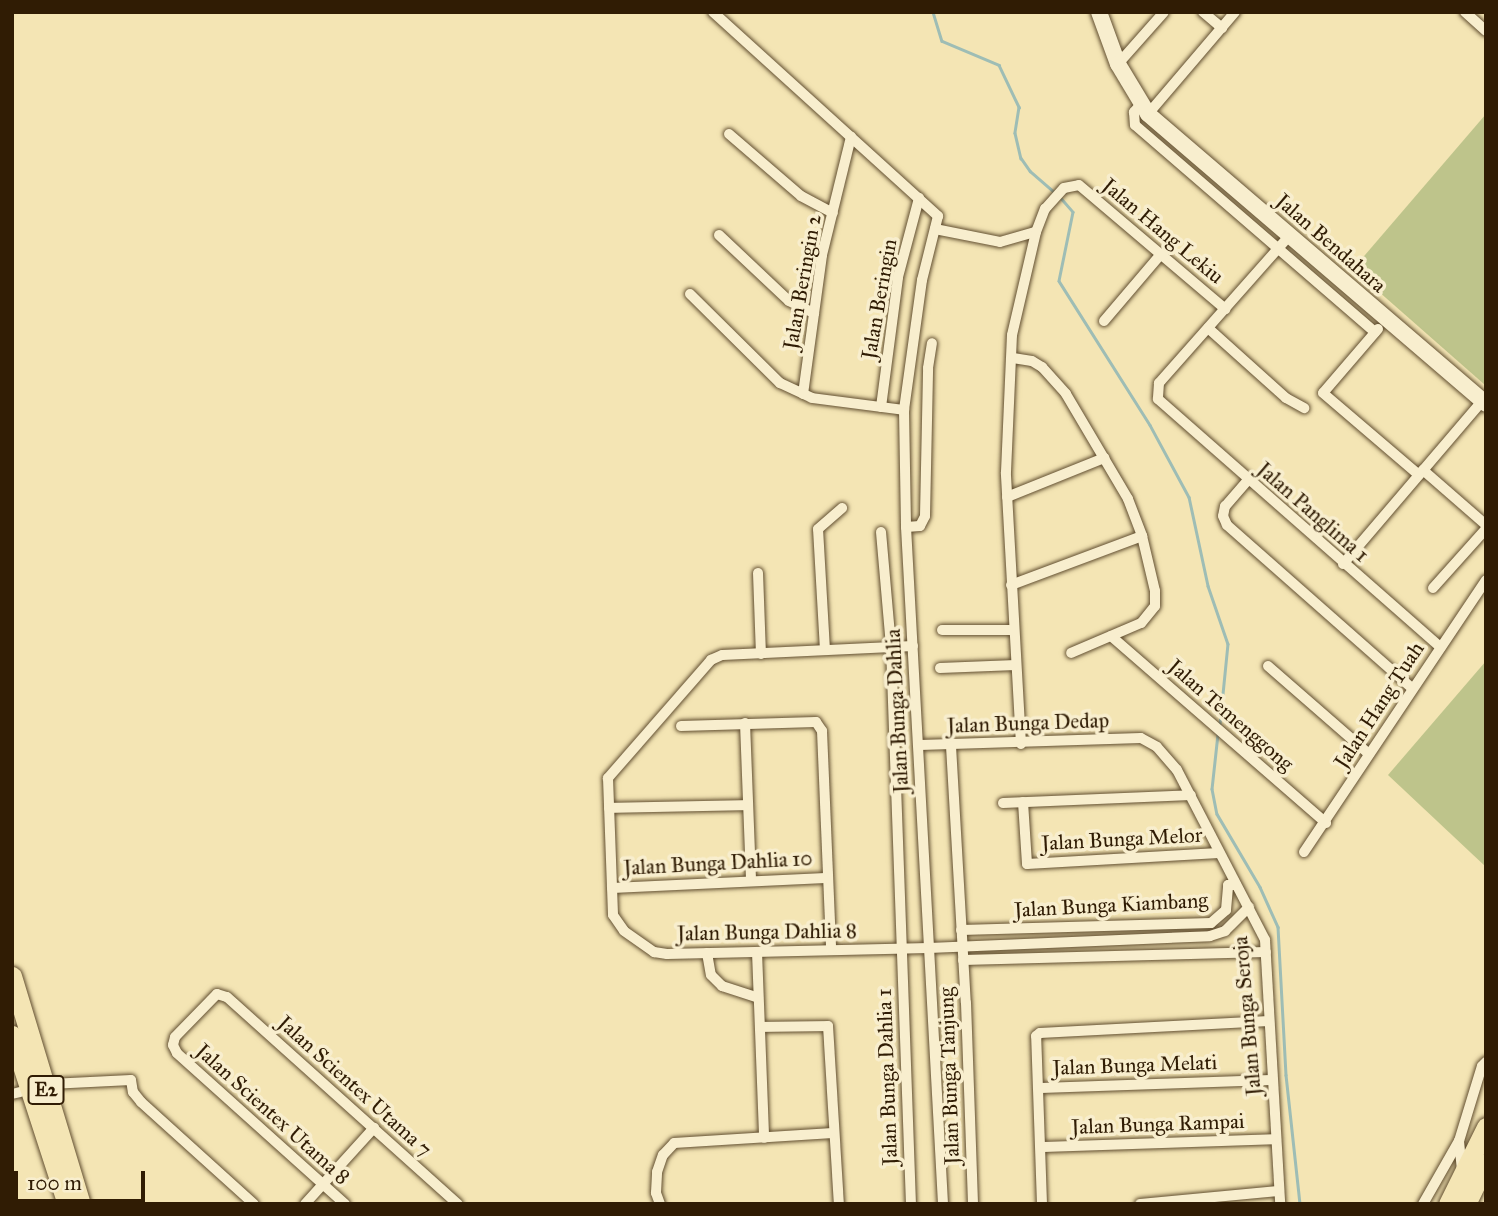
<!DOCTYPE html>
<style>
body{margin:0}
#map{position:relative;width:1498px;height:1216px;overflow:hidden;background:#f4e5b4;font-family:"IM FELL Great Primer",serif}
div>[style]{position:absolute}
.green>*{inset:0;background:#bec48b}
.stream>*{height:2.5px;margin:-1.25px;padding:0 1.25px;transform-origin:1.25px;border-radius:1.25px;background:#9ebdb5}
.roads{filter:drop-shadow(0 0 2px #614e30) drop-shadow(0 0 2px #614e30)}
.street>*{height:10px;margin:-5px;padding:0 5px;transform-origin:5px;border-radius:5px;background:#f8eece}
.secondary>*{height:16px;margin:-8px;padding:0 8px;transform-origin:8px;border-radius:8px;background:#f8eece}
.highway>*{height:19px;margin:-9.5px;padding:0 9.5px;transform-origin:9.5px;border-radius:9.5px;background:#f4e5b4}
span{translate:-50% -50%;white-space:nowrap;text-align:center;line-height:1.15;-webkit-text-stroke:7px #f8eece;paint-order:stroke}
.shield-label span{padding:2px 5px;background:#f8eece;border:2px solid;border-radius:5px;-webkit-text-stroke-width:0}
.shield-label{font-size:19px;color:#301c04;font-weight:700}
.street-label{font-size:21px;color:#301c04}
.frame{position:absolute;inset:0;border:14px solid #301c04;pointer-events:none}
.scale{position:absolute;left:14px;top:1171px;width:131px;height:32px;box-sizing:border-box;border:4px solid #301c04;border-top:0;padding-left:9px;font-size:21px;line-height:24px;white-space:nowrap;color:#301c04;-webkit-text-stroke:5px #f8eece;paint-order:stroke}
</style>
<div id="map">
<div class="green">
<i style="clip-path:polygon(1486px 114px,1486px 383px,1485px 385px,1353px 269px)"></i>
<i style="clip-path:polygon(1486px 661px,1486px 867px,1388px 775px)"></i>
</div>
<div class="stream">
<i style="left:933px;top:12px;width:30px;rotate:73deg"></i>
<i style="left:942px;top:41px;width:62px;rotate:22.8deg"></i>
<i style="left:999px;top:65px;width:47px;rotate:64.5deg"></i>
<i style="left:1019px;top:107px;width:26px;rotate:99deg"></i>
<i style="left:1015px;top:133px;width:26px;rotate:77deg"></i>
<i style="left:1021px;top:158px;width:16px;rotate:55deg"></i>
<i style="left:1030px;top:171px;width:35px;rotate:41deg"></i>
<i style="left:1061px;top:198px;width:18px;rotate:49deg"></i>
<i style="left:1073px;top:212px;width:70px;rotate:101.5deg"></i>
<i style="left:1059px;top:281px;width:170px;rotate:57.7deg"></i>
<i style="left:1150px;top:425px;width:82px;rotate:61.6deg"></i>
<i style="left:1189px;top:497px;width:91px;rotate:77.9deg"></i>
<i style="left:1208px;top:586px;width:61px;rotate:71deg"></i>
<i style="left:1228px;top:644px;width:80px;rotate:95.7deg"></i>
<i style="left:1218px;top:734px;width:55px;rotate:96.2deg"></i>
<i style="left:1212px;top:789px;width:25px;rotate:79deg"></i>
<i style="left:1217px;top:814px;width:85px;rotate:59.5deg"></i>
<i style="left:1260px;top:887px;width:44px;rotate:65.8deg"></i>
<i style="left:1278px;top:927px;width:148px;rotate:86.9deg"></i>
<i style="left:1286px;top:1075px;width:130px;rotate:83.8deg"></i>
</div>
<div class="roads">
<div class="street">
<i style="left:713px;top:12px;width:304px;rotate:42.2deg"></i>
<i style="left:938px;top:216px;width:66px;rotate:104deg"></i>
<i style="left:922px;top:280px;width:131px;rotate:97.9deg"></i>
<i style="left:904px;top:410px;width:117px;rotate:89deg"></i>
<i style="left:906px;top:527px;width:678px;rotate:86.87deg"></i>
<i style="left:1203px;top:12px;width:25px;rotate:40deg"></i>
<i style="left:1465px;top:12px;width:28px;rotate:42deg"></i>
<i style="left:1118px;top:64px;width:69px;rotate:-48.5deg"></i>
<i style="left:1141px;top:104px;width:11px;rotate:131deg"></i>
<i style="left:1134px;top:112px;width:13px;rotate:86deg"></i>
<i style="left:1135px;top:125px;width:317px;rotate:40.8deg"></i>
<i style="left:1148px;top:114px;width:134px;rotate:-49.5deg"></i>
<i style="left:729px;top:134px;width:95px;rotate:40.7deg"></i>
<i style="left:801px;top:196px;width:36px;rotate:28deg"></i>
<i style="left:935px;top:229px;width:66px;rotate:11.3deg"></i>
<i style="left:1000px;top:242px;width:37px;rotate:-16deg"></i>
<i style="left:719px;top:235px;width:96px;rotate:43.3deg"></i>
<i style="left:789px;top:301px;width:28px;rotate:26deg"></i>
<i style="left:1290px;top:235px;width:198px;rotate:131.5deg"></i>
<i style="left:1159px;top:383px;width:16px;rotate:94deg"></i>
<i style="left:1158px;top:399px;width:376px;rotate:41.3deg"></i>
<i style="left:690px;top:294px;width:127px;rotate:44.7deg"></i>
<i style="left:780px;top:383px;width:35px;rotate:25deg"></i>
<i style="left:812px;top:398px;width:93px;rotate:7.4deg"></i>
<i style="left:1104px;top:321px;width:88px;rotate:-49.6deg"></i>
<i style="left:1208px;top:328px;width:105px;rotate:41.9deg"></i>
<i style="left:1286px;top:398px;width:21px;rotate:29deg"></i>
<i style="left:1378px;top:329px;width:84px;rotate:130.7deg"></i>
<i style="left:1323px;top:393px;width:126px;rotate:40.5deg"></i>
<i style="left:1013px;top:358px;width:19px;rotate:9deg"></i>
<i style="left:1032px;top:361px;width:12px;rotate:31deg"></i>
<i style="left:1042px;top:367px;width:36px;rotate:48deg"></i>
<i style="left:1066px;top:394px;width:122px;rotate:59.4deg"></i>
<i style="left:1128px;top:499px;width:40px;rotate:69deg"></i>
<i style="left:1142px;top:536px;width:57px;rotate:76.7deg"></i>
<i style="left:1155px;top:591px;width:15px;rotate:90deg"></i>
<i style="left:1155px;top:606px;width:22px;rotate:129deg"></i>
<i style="left:1141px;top:623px;width:76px;rotate:156.8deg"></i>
<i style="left:803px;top:394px;width:140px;rotate:-82.2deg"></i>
<i style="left:822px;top:255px;width:122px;rotate:-76.2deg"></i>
<i style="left:881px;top:407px;width:131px;rotate:-82.5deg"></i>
<i style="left:898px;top:277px;width:82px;rotate:-75.1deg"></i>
<i style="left:1423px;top:470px;width:84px;rotate:41.1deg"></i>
<i style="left:1248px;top:480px;width:35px;rotate:131deg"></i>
<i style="left:1225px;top:506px;width:10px;rotate:101deg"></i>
<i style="left:1223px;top:516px;width:10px;rotate:66deg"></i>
<i style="left:1227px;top:525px;width:247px;rotate:41.4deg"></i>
<i style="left:1007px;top:497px;width:105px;rotate:-21.9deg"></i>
<i style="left:906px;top:527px;width:14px;rotate:-4deg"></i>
<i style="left:920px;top:526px;width:11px;rotate:-63deg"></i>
<i style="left:925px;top:516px;width:148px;rotate:-88.8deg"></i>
<i style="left:928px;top:368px;width:25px;rotate:-81deg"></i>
<i style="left:881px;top:532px;width:114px;rotate:85deg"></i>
<i style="left:891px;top:646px;width:558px;rotate:87.95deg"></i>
<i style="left:1343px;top:564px;width:214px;rotate:-49.5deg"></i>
<i style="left:758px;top:573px;width:81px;rotate:87.9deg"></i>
<i style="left:1011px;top:585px;width:140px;rotate:-20.5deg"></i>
<i style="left:1433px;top:588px;width:79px;rotate:-48.1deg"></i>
<i style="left:942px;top:630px;width:72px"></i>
<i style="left:1111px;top:636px;width:285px;rotate:41deg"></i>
<i style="left:913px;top:646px;width:191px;rotate:177.3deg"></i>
<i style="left:722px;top:655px;width:12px;rotate:156deg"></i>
<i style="left:711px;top:660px;width:157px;rotate:131.1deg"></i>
<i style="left:608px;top:778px;width:137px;rotate:87.9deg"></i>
<i style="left:613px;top:915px;width:19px;rotate:55deg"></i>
<i style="left:624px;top:931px;width:37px;rotate:35deg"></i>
<i style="left:654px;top:952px;width:13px;rotate:9deg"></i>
<i style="left:667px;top:954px;width:262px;rotate:-1.3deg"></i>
<i style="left:929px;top:948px;width:281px;rotate:-2.4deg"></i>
<i style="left:1210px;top:936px;width:16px;rotate:-18deg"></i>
<i style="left:1225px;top:931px;width:34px;rotate:-45deg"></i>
<i style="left:825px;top:650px;width:121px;rotate:-93.3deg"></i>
<i style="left:818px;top:529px;width:32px;rotate:-41deg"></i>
<i style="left:1268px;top:666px;width:134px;rotate:41.1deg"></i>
<i style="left:940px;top:668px;width:76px;rotate:-2.3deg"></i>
<i style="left:745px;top:723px;width:158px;rotate:87.8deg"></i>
<i style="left:681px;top:726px;width:135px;rotate:-1.7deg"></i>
<i style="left:816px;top:722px;width:11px;rotate:56deg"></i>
<i style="left:822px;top:731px;width:219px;rotate:87.6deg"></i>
<i style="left:1021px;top:744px;width:272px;rotate:-93.2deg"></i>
<i style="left:1006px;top:472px;width:137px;rotate:-87.5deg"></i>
<i style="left:1012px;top:335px;width:106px;rotate:-76.9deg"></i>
<i style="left:1036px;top:232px;width:25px;rotate:-69deg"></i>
<i style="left:1045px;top:209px;width:28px;rotate:-48deg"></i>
<i style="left:1064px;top:188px;width:15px;rotate:-11deg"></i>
<i style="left:1079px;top:185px;width:192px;rotate:40.3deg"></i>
<i style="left:920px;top:745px;width:221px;rotate:-1.8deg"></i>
<i style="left:1141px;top:738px;width:18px;rotate:29deg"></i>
<i style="left:1157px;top:747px;width:30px;rotate:49deg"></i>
<i style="left:1177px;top:770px;width:191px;rotate:62.6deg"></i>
<i style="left:1265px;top:940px;width:264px;rotate:86.7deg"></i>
<i style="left:951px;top:746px;width:257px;rotate:86.7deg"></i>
<i style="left:966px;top:1003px;width:201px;rotate:88deg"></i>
<i style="left:1023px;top:802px;width:62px;rotate:86.3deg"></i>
<i style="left:1027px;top:864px;width:192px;rotate:-3.3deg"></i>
<i style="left:1003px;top:803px;width:188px;rotate:-2.4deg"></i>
<i style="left:609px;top:808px;width:139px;rotate:-1.2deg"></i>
<i style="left:1304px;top:852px;width:327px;rotate:-56.2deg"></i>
<i style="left:612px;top:888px;width:214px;rotate:-2.7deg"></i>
<i style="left:961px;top:930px;width:250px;rotate:-1.6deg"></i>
<i style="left:1211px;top:923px;width:20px;rotate:-41deg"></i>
<i style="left:1226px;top:910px;width:25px;rotate:-85deg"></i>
<i style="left:1228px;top:885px;width:8px"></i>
<i style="left:757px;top:952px;width:186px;rotate:87.8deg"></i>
<i style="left:707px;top:953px;width:22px;rotate:80deg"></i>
<i style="left:711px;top:975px;width:16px;rotate:45deg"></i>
<i style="left:722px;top:986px;width:38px;rotate:18deg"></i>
<i style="left:963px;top:960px;width:303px;rotate:-1.5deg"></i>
<i style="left:760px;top:1027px;width:68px;rotate:-0.8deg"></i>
<i style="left:828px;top:1026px;width:178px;rotate:86.5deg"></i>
<i style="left:50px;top:1084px;width:81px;rotate:-2.8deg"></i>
<i style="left:131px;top:1080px;width:12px;rotate:81deg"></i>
<i style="left:133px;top:1092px;width:13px;rotate:51deg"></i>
<i style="left:141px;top:1102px;width:152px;rotate:42.1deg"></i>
<i style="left:1039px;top:1088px;width:234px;rotate:-2deg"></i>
<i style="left:12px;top:1094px;width:8px;rotate:-14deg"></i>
<i style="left:1041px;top:1147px;width:235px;rotate:-1.9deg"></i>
<i style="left:1462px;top:1170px;width:29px;rotate:-96deg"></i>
<i style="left:1459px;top:1141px;width:78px;rotate:-73deg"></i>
<i style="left:1482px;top:1066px;width:6px;rotate:-45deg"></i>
<i style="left:305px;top:1204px;width:103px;rotate:-47.8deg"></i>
<i style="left:345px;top:1204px;width:226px;rotate:-138.1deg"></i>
<i style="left:177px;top:1053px;width:9px;rotate:-117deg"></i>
<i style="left:173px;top:1045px;width:8px;rotate:-76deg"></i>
<i style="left:175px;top:1037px;width:60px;rotate:-45.7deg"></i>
<i style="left:217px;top:994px;width:10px;rotate:17deg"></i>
<i style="left:227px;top:997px;width:310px;rotate:41.9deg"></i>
<i style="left:660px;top:1204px;width:12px;rotate:-110deg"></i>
<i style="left:656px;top:1193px;width:21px;rotate:-87deg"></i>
<i style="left:657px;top:1172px;width:18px;rotate:-71deg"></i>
<i style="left:663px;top:1155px;width:16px;rotate:-47deg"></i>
<i style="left:674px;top:1143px;width:159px;rotate:-3.6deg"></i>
<i style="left:1042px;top:1204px;width:168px;rotate:-92deg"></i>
<i style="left:1036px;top:1036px;width:5px;rotate:-37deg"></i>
<i style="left:1040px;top:1033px;width:229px;rotate:-3deg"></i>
<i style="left:1140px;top:1204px;width:139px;rotate:-5.4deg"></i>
<i style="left:1423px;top:1204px;width:73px;rotate:-60.3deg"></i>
</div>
<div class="secondary">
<i style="left:1099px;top:12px;width:55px;rotate:69.9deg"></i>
<i style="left:1118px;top:64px;width:58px;rotate:59deg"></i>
<i style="left:1148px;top:114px;width:445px;rotate:40.6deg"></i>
</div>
<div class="highway">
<i style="left:12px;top:976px;width:238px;rotate:73.2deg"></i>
<i style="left:12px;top:1035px;width:178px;rotate:72deg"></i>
<i style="left:1448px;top:1204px;width:86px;rotate:-63.7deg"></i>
<i style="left:1466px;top:1204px;width:46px;rotate:-64deg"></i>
</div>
</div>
<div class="shield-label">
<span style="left:46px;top:1090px">E2</span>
</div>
<div class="street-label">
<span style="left:1163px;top:231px;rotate:40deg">Jalan Hang Lekiu</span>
<span style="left:1331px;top:243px;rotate:41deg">Jalan Bendahara</span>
<span style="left:802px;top:282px;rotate:-80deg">Jalan Beringin 2</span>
<span style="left:879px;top:299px;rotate:-80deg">Jalan Beringin</span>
<span style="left:1313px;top:512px;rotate:41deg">Jalan Panglima 1</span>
<span style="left:1379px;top:705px;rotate:-57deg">Jalan Hang Tuah</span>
<span style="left:897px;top:711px;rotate:-93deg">Jalan Bunga Dahlia</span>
<span style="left:1231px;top:715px;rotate:41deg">Jalan Temenggong</span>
<span style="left:1028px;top:723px;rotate:-2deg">Jalan Bunga Dedap</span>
<span style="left:1122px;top:839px;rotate:-3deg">Jalan Bunga Melor</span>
<span style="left:718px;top:863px;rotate:-3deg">Jalan Bunga Dahlia 10</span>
<span style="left:1111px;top:905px;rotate:-3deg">Jalan Bunga Kiambang</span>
<span style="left:767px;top:932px;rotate:-1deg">Jalan Bunga Dahlia 8</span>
<span style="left:1247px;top:1016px;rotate:-95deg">Jalan Bunga Seroja</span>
<span style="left:1135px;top:1065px;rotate:-2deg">Jalan Bunga Melati</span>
<span style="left:949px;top:1076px;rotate:-92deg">Jalan Bunga Tanjung</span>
<span style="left:887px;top:1077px;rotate:-92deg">Jalan Bunga Dahlia 1</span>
<span style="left:355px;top:1086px;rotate:42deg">Jalan Scientex Utama 7</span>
<span style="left:273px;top:1114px;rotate:42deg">Jalan Scientex Utama 8</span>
<span style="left:1158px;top:1124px;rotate:-2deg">Jalan Bunga Rampai</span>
</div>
<div class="frame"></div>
<div class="scale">100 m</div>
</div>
